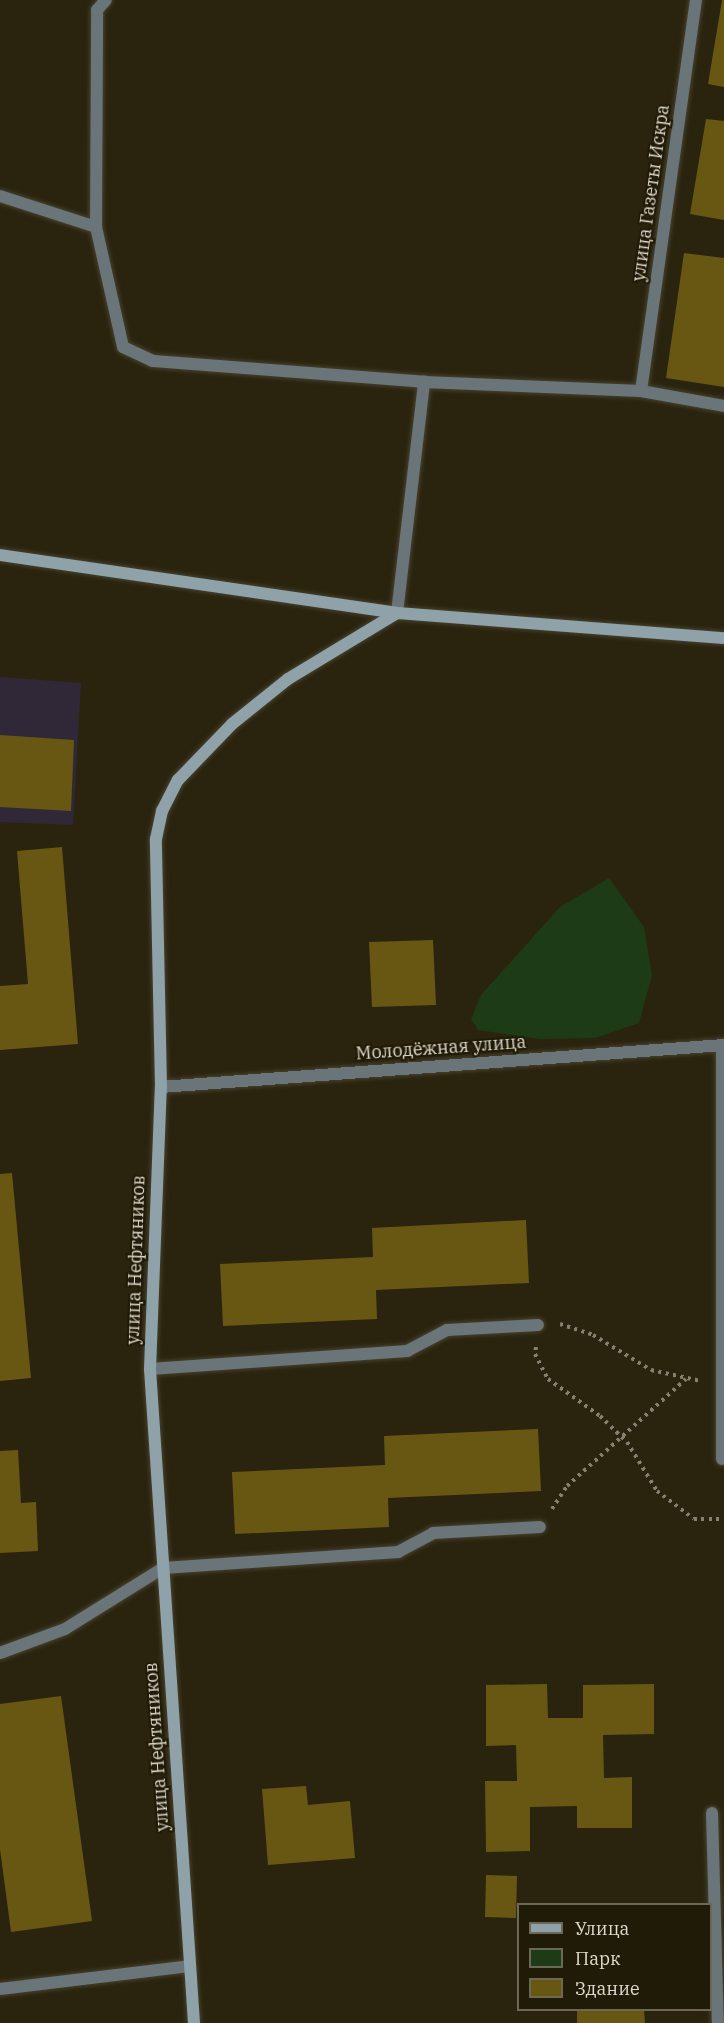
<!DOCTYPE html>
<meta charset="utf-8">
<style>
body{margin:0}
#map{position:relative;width:724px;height:2023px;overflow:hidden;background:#2a240f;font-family:"IBM Plex Serif",serif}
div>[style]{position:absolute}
.education>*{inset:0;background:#302837}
.green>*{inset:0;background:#1e3b17}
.building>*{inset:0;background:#675713}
.path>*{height:4px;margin-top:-2px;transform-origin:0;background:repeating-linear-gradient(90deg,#85806f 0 3px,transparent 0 7.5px)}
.roads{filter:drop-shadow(0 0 2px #47412e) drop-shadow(0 0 2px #47412e)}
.lane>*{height:12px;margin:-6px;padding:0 6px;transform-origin:6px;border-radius:6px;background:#697579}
.street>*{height:12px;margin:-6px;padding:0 6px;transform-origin:6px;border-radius:6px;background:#697579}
.secondary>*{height:12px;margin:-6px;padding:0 6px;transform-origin:6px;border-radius:6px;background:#8fa2aa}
span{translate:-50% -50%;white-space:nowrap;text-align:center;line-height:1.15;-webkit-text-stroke:4.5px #201b06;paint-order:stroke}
.street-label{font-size:18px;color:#dfdbce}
.legend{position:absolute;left:517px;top:1903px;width:195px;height:108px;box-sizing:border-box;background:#201b06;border:2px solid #6c6856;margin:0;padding:8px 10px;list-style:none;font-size:18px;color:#dfdbce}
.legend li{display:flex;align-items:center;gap:12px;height:30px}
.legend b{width:30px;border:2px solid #6c6856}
</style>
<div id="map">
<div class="education">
<i style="clip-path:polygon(0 677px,81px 683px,73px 825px,0 822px)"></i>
</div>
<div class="green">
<i style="clip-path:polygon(609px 878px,644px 927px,652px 975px,639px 1023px,595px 1038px,540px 1039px,478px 1030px,471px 1019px,481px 995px,560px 907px)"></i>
</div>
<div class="building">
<i style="clip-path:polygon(722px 0,724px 0,724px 87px,708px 84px)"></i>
<i style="clip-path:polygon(706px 119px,724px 121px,724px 220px,690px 214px)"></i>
<i style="clip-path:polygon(684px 253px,724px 258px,724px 387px,666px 378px)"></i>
<i style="clip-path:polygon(0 735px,74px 740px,71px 811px,0 807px)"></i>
<i style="clip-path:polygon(62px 847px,78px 1044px,0 1050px,0 986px,28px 984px,17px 851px)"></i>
<i style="clip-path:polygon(433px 940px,436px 1005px,372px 1007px,369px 942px)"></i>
<i style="clip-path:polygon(12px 1173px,31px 1378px,0 1381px,0 1174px)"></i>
<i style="clip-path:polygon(526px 1220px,529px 1283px,376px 1290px,377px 1319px,223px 1326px,220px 1264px,373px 1257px,372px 1228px)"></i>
<i style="clip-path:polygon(538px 1429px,541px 1491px,388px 1498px,389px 1527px,235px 1534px,232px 1472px,385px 1465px,384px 1436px)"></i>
<i style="clip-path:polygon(18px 1450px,21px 1503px,36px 1502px,38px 1551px,0 1553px,0 1451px)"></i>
<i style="clip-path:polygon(547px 1684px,548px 1718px,583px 1718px,583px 1685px,654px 1684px,654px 1734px,603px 1735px,604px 1778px,632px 1777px,632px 1828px,577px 1828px,577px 1806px,530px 1807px,530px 1851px,486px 1852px,485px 1781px,517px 1781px,516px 1745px,486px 1746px,486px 1685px)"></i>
<i style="clip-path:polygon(61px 1696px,92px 1921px,11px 1932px,0 1849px,0 1704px)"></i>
<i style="clip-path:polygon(306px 1786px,308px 1805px,350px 1801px,355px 1858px,268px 1865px,262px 1789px)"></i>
<i style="clip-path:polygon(486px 1875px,517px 1876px,516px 1918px,485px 1917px)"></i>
<i style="clip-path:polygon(577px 2010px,644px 2010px,645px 2023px,577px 2023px)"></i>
</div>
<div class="path">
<i style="left:560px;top:1324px;width:35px;rotate:18deg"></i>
<i style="left:593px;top:1335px;width:68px;rotate:31.1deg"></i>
<i style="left:651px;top:1370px;width:51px;rotate:12.4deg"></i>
<i style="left:536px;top:1347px;width:7px;rotate:98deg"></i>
<i style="left:535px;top:1354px;width:28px;rotate:63deg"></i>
<i style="left:548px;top:1379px;width:64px;rotate:35.4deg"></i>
<i style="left:600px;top:1416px;width:37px;rotate:44deg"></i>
<i style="left:627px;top:1442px;width:57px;rotate:58.5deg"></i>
<i style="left:657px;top:1491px;width:46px;rotate:37.1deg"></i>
<i style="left:694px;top:1519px;width:30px"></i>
<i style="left:552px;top:1509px;width:27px;rotate:-57deg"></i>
<i style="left:567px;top:1486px;width:160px;rotate:-42deg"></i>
</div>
<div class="roads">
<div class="lane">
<i style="left:0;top:196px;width:101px;rotate:17.9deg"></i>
<i style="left:96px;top:227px;width:123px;rotate:77.3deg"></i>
<i style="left:123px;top:347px;width:33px;rotate:25deg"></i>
<i style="left:153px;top:361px;width:272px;rotate:4.4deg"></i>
<i style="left:96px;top:227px;width:217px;rotate:-89.7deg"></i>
<i style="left:97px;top:10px;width:13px;rotate:-48deg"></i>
<i style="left:150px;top:1369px;width:258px;rotate:-4deg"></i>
<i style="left:407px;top:1351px;width:45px;rotate:-27.7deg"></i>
<i style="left:447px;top:1330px;width:91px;rotate:-3.1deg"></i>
<i style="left:722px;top:1459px;width:414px;rotate:-90deg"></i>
<i style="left:0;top:1653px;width:69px;rotate:-20.3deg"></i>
<i style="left:65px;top:1629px;width:115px;rotate:-31.9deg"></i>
<i style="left:163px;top:1568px;width:236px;rotate:-3.9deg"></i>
<i style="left:398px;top:1552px;width:40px;rotate:-28deg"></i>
<i style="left:433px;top:1533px;width:107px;rotate:-3.2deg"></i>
<i style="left:712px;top:1813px;width:210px;rotate:88.4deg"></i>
<i style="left:0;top:1989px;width:191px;rotate:-6.9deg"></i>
</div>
<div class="street">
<i style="left:641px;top:391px;width:395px;rotate:-82deg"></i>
<i style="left:397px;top:613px;width:233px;rotate:-83.3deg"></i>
<i style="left:424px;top:382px;width:217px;rotate:2.4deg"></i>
<i style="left:641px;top:391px;width:84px;rotate:10.2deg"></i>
<i style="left:161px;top:1087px;width:565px;rotate:-4.27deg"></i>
</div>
<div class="secondary">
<i style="left:0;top:555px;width:401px;rotate:8.3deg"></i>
<i style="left:397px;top:613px;width:328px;rotate:4.4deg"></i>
<i style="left:194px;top:2023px;width:655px;rotate:-93.85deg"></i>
<i style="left:150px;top:1369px;width:282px;rotate:-87.8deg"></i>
<i style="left:161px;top:1087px;width:248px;rotate:-91.2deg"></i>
<i style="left:156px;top:839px;width:29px;rotate:-78deg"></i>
<i style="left:162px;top:811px;width:35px;rotate:-63deg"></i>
<i style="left:178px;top:780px;width:78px;rotate:-46deg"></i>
<i style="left:232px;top:724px;width:72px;rotate:-38.8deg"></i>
<i style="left:288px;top:679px;width:127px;rotate:-31.2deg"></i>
</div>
</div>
<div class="street-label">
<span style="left:651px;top:193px;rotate:-82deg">улица Газеты Искра</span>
<span style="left:441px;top:1048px;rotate:-4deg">Молодёжная улица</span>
<span style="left:136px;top:1260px;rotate:-88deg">улица Нефтяников</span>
<span style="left:157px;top:1747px;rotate:-94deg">улица Нефтяников</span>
</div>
<ul class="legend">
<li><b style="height:8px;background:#8fa2aa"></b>Улица</li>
<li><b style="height:16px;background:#1e3b17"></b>Парк</li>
<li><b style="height:16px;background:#675713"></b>Здание</li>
</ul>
</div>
